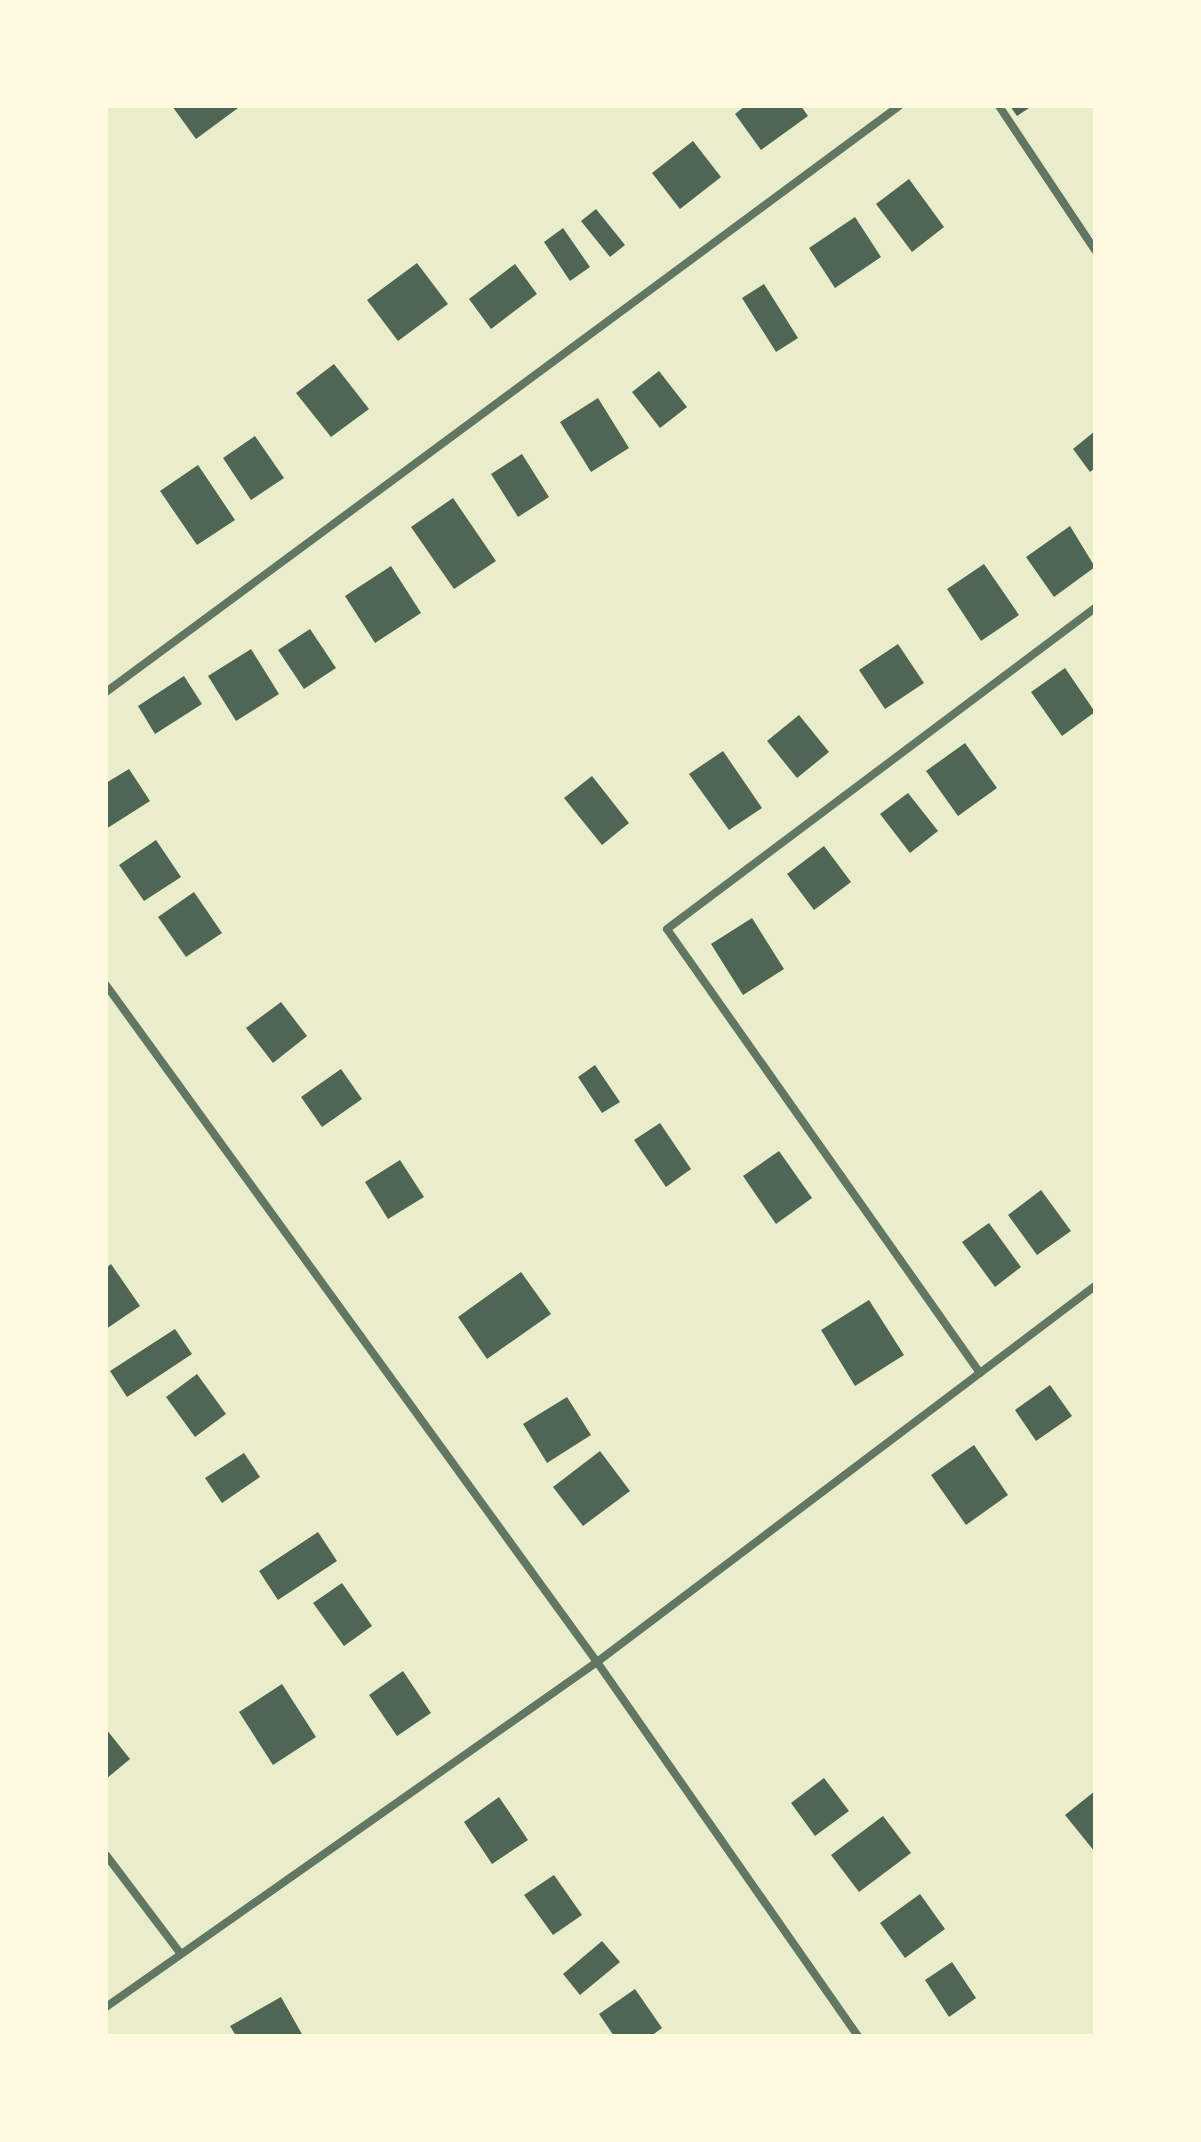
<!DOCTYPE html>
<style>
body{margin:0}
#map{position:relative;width:1201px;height:2142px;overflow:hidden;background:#e9edc9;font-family:Lato,sans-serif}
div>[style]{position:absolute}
.building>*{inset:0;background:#4f6655}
.minor>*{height:8px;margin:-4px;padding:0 4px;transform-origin:4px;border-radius:4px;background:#617663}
span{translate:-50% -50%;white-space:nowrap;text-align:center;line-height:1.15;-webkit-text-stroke:7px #fefae0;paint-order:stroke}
.frame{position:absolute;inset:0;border:108px solid #fefae0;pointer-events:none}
</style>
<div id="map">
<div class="building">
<i style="clip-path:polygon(172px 106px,237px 106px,238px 108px,196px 139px)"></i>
<i style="clip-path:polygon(745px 106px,801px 106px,808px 116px,761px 150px,735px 114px)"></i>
<i style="clip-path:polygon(1010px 106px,1032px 106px,1017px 116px)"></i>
<i style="clip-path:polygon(693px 141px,721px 177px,680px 209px,652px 173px)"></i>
<i style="clip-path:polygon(909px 179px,944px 227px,912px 252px,876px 204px)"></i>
<i style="clip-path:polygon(596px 209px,625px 245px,610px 257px,581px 221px)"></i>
<i style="clip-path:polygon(855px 217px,881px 257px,835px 288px,809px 248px)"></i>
<i style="clip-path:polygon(563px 228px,590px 267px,570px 281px,544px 242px)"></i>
<i style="clip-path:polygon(417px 263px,448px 304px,398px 341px,367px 300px)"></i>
<i style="clip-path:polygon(515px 264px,537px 294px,491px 329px,469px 299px)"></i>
<i style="clip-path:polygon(764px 284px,798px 338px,776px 352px,742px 298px)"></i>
<i style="clip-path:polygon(334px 364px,369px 409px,331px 437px,296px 393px)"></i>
<i style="clip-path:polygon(659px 371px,687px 407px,660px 428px,632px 392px)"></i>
<i style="clip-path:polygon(598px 398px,629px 448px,591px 472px,560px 422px)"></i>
<i style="clip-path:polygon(1095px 431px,1095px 468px,1090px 472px,1073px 449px)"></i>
<i style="clip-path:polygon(255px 436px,284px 478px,251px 500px,223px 458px)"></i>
<i style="clip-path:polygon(522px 454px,549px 497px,518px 517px,491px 474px)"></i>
<i style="clip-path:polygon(198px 465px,235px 520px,197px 545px,160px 491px)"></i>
<i style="clip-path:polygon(453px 498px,496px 561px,454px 589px,411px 527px)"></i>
<i style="clip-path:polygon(1070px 526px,1095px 567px,1054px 597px,1026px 557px)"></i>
<i style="clip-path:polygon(984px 564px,1019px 615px,981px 641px,947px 589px)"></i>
<i style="clip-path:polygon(391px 566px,421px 613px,375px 643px,345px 596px)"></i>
<i style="clip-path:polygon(310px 629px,336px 668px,304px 689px,278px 650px)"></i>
<i style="clip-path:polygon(898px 644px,924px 683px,885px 709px,859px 670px)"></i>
<i style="clip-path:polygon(251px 649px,279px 694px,236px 721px,208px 676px)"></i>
<i style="clip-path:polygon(1065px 668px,1095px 712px,1062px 736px,1031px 692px)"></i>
<i style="clip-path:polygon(184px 676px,202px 704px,155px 734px,138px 706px)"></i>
<i style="clip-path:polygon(799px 715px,829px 752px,797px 778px,767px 741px)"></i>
<i style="clip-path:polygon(965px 743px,997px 788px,958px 816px,926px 771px)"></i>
<i style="clip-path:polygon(723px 751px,762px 808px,729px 830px,689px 774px)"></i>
<i style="clip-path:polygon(129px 769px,150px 801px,106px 829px,106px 783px)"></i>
<i style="clip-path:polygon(592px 776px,629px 823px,602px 845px,564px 798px)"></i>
<i style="clip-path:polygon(908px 793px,938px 831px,910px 853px,880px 814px)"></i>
<i style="clip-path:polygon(156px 840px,181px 877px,144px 901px,119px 865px)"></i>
<i style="clip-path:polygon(824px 846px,851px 882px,814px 910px,787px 874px)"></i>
<i style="clip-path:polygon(194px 892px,222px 933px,186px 957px,158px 917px)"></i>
<i style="clip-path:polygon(752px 918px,784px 969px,743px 995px,711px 944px)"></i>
<i style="clip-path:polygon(281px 1002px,307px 1036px,273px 1063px,246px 1028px)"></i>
<i style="clip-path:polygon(595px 1065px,620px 1102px,602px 1113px,578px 1077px)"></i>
<i style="clip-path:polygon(341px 1069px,362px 1099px,322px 1127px,301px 1097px)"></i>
<i style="clip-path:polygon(660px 1123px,691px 1169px,666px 1187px,634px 1140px)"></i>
<i style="clip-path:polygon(779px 1151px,812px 1198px,776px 1224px,743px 1176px)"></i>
<i style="clip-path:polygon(400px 1160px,424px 1197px,388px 1219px,365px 1182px)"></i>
<i style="clip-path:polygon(1041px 1190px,1071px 1231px,1037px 1255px,1008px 1215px)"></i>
<i style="clip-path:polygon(989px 1223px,1021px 1267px,995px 1287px,962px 1242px)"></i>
<i style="clip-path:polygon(111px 1264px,140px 1306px,106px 1329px,106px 1268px)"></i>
<i style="clip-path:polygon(521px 1272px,551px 1314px,487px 1359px,458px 1317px)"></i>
<i style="clip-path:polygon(869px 1300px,904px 1355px,855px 1386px,821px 1330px)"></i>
<i style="clip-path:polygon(175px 1329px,192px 1354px,127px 1397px,110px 1371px)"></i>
<i style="clip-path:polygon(197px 1374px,226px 1414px,195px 1437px,166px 1397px)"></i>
<i style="clip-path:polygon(1050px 1385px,1072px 1416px,1036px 1441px,1015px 1410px)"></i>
<i style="clip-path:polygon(567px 1397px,591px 1435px,547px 1463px,523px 1424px)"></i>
<i style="clip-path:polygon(974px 1445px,1008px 1495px,966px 1525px,931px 1475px)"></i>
<i style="clip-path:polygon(600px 1451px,630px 1491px,583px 1526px,553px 1487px)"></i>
<i style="clip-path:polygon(244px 1453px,260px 1477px,222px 1503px,205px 1478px)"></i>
<i style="clip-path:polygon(318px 1532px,337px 1561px,278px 1600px,259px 1571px)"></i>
<i style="clip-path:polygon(342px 1583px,372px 1626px,344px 1646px,313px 1603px)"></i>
<i style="clip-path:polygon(403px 1671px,431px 1713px,397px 1736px,369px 1695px)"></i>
<i style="clip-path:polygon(282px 1684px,316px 1737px,273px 1765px,239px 1712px)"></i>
<i style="clip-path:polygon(106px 1729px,130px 1759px,106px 1779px)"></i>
<i style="clip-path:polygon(824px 1778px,849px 1811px,815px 1836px,791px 1803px)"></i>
<i style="clip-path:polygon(1095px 1791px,1095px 1852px,1065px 1815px)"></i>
<i style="clip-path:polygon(499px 1797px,528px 1840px,492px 1864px,464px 1822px)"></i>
<i style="clip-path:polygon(883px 1816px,911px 1853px,859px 1892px,831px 1855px)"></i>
<i style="clip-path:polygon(554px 1875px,582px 1915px,553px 1935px,524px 1895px)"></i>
<i style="clip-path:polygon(920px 1894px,945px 1929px,905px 1958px,880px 1923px)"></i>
<i style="clip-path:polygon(602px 1941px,620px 1962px,580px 1995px,563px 1974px)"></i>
<i style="clip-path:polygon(952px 1962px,976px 1998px,949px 2017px,925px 1980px)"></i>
<i style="clip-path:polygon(635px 1989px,662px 2028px,651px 2036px,614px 2036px,599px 2014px)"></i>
<i style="clip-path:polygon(281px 1997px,303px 2036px,236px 2036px,230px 2026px)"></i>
</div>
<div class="minor">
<i style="left:999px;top:106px;width:173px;rotate:56.3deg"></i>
<i style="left:106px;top:692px;width:986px;rotate:-36.46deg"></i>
<i style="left:106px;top:985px;width:836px;rotate:54.05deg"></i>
<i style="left:597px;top:1662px;width:456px;rotate:55.1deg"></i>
<i style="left:980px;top:1373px;width:543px;rotate:-125.18deg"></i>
<i style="left:667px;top:929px;width:535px;rotate:-36.87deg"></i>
<i style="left:106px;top:1855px;width:124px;rotate:52.9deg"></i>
<i style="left:106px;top:2007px;width:600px;rotate:-35.09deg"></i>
<i style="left:597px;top:1662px;width:624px;rotate:-37.05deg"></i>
</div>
<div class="frame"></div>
</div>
